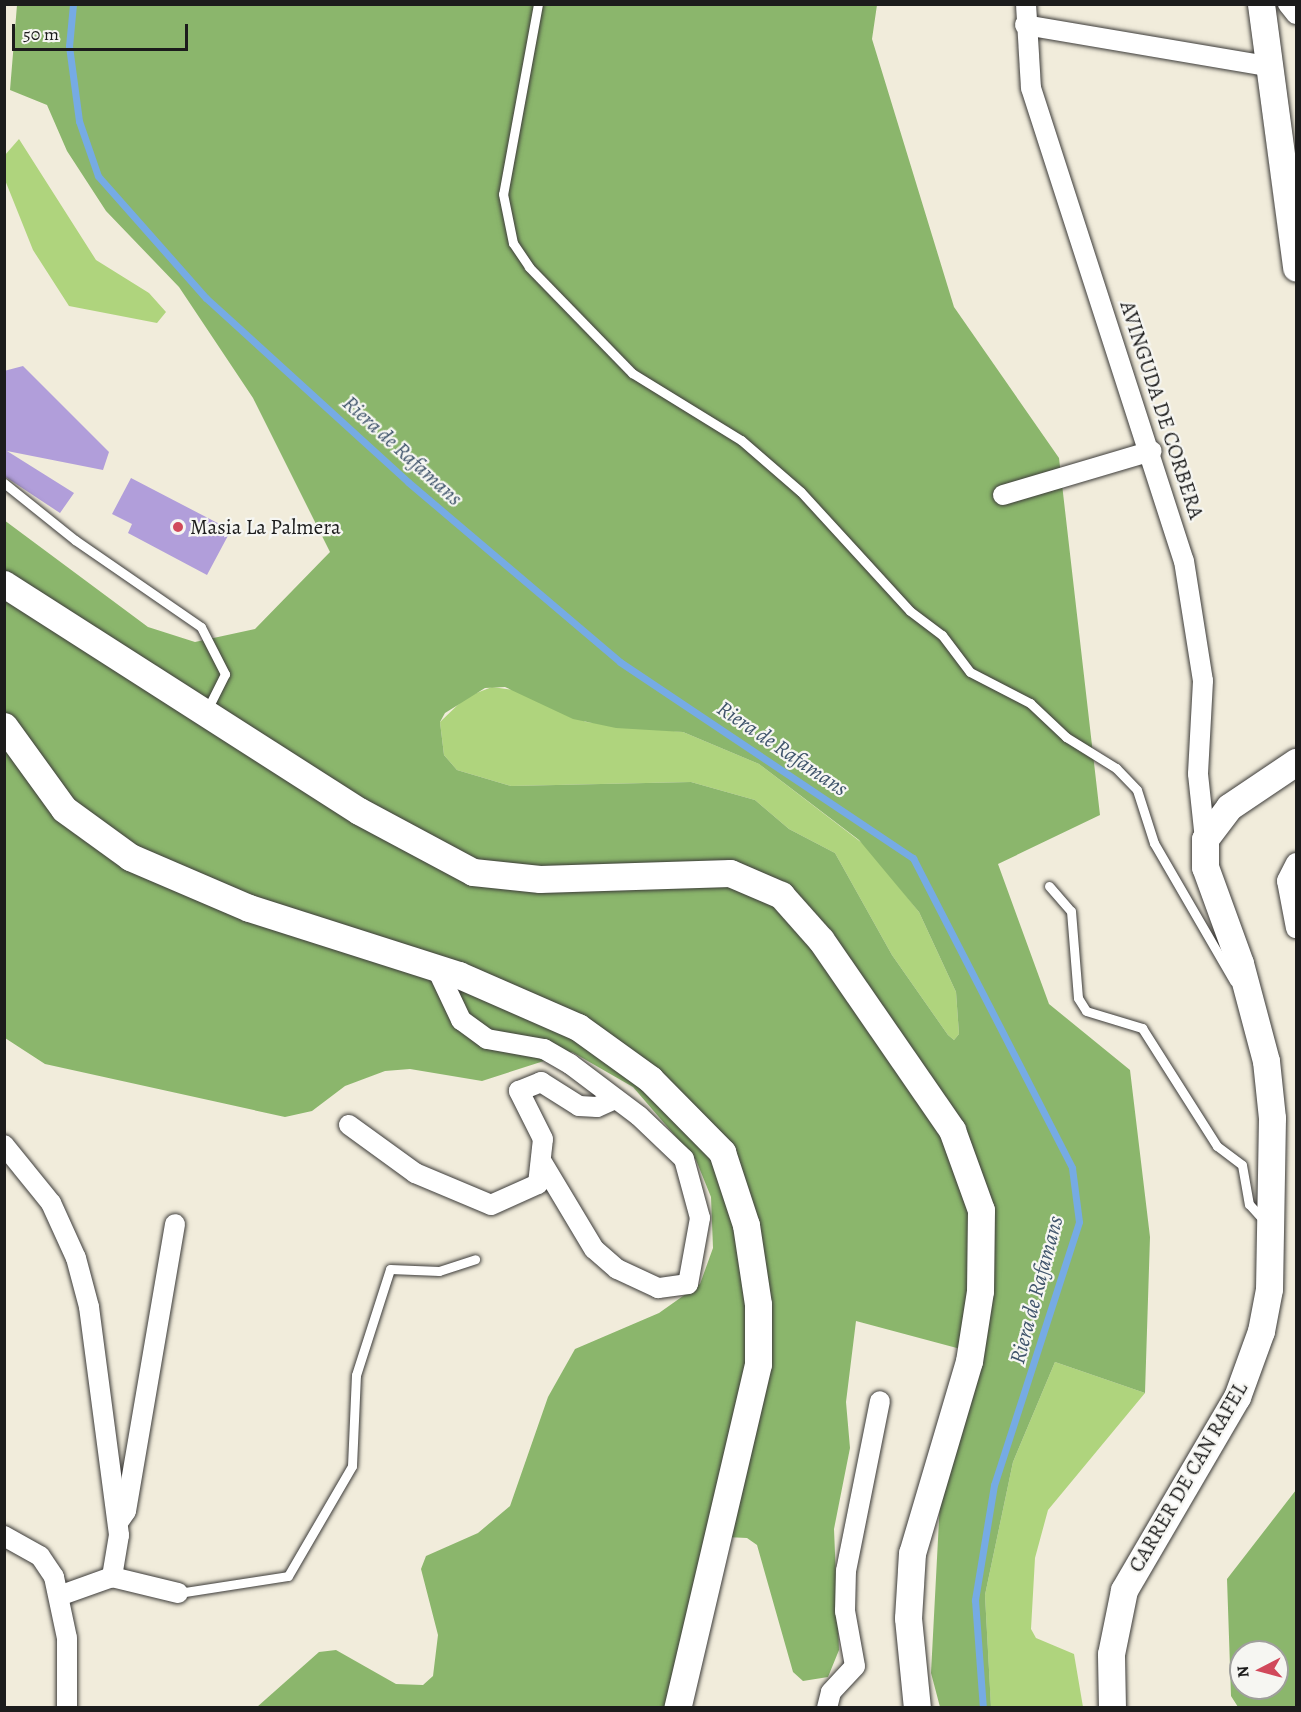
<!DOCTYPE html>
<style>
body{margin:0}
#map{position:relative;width:1301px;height:1712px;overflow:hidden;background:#f1ecdb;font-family:Alegreya,serif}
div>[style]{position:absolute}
.green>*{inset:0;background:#afd47d}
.forest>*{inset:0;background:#8bb66c}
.stream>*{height:7px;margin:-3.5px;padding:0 3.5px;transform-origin:3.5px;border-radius:3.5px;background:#76abe4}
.building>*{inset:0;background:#b19eda}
.roads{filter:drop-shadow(0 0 2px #3c3b39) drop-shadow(0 0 2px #3c3b39)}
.lane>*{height:9px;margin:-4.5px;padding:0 4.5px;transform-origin:4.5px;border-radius:4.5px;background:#fff}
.street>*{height:20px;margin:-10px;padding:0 10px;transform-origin:10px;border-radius:10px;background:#fff}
.secondary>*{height:27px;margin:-13.5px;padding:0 13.5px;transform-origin:13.5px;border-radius:13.5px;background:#fff}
.dots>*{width:16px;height:16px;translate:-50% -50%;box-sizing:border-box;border:3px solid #f6f6f2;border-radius:50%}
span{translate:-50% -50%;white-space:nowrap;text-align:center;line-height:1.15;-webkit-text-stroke:4.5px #f6f6f2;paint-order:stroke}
.street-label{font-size:21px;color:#1c1c1c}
.poi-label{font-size:21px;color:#1c1c1c}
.left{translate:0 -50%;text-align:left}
.water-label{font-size:22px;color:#40556c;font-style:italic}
.frame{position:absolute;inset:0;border:6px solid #1c1c1c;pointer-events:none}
.north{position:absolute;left:1229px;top:1640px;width:60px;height:60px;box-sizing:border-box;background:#f6f6f2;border:2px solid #9f9f9c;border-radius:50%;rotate:264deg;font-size:16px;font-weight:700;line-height:24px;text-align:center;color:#1c1c1c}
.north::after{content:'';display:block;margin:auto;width:21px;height:27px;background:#d1495b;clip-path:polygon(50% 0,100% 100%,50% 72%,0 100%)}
.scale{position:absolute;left:12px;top:24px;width:176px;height:27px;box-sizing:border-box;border:3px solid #1c1c1c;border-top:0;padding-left:8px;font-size:18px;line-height:21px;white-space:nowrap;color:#1c1c1c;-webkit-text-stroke:4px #f6f6f2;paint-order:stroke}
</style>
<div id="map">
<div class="green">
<i style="clip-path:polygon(19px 139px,96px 260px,149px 293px,166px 312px,157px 323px,69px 306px,33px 250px,5px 180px,5px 155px)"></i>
<i style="clip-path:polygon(492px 687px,514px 690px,586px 722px,683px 732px,759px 764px,866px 846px,919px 912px,956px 992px,959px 1034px,954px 1040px,948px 1035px,892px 955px,835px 853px,789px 829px,755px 800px,691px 782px,511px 786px,457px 770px,444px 755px,440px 722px,466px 697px)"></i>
<i style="clip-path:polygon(1055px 1362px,1145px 1393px,1048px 1510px,1035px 1558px,1031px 1629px,1036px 1638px,1074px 1654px,1083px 1707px,991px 1708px,985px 1595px,1013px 1462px)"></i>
</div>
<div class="forest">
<i style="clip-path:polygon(evenodd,17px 5px,877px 5px,872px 39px,954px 307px,1059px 458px,1100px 815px,998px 864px,1049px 1004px,1130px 1070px,1150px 1237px,1145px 1393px,1055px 1362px,1013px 1462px,985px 1595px,991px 1707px,940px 1707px,931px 1673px,940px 1501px,983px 1355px,856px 1321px,846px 1402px,850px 1448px,834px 1529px,839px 1650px,828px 1677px,803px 1681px,793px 1672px,757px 1545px,747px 1538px,726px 1537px,685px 1707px,257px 1707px,319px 1652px,336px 1650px,396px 1684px,423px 1685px,433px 1676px,438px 1635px,421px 1569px,426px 1556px,478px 1533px,510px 1506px,548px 1397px,575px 1349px,659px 1313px,700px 1284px,713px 1248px,711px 1197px,696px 1160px,633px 1087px,572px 1052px,482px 1081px,410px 1069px,385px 1071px,345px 1086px,312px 1111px,285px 1117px,45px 1064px,5px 1038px,4px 520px,148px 627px,195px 642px,255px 629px,330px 552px,253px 398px,179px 287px,106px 211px,67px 151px,47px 105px,10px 90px,17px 5px,505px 687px,573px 719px,616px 728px,683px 732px,759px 764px,859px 840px,919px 912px,956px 992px,959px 1034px,954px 1040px,948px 1035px,892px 955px,835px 853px,789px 829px,755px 800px,691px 782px,511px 786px,457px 770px,444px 755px,440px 722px,445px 713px,485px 688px,505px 687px)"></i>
<i style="clip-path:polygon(evenodd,1296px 1490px,1296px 1707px,1238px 1707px,1231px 1696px,1227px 1579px,1296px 1490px,1241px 1652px,1277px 1652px,1277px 1688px,1241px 1688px,1241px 1652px)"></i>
</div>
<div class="stream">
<i style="left:73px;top:4px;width:42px;rotate:95.4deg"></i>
<i style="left:69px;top:46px;width:76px;rotate:82.4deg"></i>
<i style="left:79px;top:121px;width:58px;rotate:70.9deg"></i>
<i style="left:98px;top:176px;width:163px;rotate:48.5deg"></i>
<i style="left:206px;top:298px;width:273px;rotate:42.3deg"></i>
<i style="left:408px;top:482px;width:278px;rotate:40.3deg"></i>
<i style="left:620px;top:662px;width:353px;rotate:33.8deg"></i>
<i style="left:913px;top:858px;width:348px;rotate:62.8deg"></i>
<i style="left:1072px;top:1168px;width:54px;rotate:82.6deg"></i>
<i style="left:1079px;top:1222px;width:276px;rotate:107.9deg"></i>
<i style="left:994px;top:1485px;width:117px;rotate:99.4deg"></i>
<i style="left:975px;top:1600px;width:108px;rotate:85.8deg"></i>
</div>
<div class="building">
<i style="clip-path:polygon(23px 366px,109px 452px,103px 470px,7px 451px,74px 493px,60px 513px,4px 476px,4px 371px)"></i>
<i style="clip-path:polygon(131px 478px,231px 530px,207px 575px,128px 533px,132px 524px,112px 514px)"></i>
</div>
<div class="roads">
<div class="lane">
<i style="left:538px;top:4px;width:193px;rotate:100.4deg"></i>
<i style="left:503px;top:194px;width:50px;rotate:78.5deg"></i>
<i style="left:513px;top:243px;width:29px;rotate:56deg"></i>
<i style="left:529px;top:267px;width:148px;rotate:45.8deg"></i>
<i style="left:632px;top:373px;width:128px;rotate:31.6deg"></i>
<i style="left:741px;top:440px;width:79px;rotate:40.9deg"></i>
<i style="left:801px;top:492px;width:161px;rotate:47.5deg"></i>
<i style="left:910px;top:611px;width:40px;rotate:37deg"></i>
<i style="left:942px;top:635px;width:46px;rotate:52.9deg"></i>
<i style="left:970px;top:672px;width:68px;rotate:27.3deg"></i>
<i style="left:1030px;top:703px;width:50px;rotate:43.4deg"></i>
<i style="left:1066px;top:737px;width:59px;rotate:31.8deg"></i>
<i style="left:1116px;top:768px;width:30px;rotate:46deg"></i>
<i style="left:1137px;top:790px;width:56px;rotate:72.2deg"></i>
<i style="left:1154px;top:843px;width:160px;rotate:59.9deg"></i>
<i style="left:4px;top:483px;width:91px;rotate:38.8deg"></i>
<i style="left:75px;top:540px;width:153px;rotate:34.6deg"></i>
<i style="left:201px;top:627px;width:53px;rotate:62.9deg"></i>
<i style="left:225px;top:674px;width:40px;rotate:116.6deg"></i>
<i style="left:1049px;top:886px;width:33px;rotate:49deg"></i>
<i style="left:1071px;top:911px;width:87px;rotate:85.4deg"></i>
<i style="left:1078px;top:998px;width:15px;rotate:58deg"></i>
<i style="left:1086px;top:1011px;width:59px;rotate:16.9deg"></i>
<i style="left:1142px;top:1028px;width:140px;rotate:57.6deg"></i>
<i style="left:1217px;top:1146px;width:31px;rotate:37deg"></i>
<i style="left:1242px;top:1165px;width:40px;rotate:80deg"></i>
<i style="left:1249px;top:1204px;width:24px;rotate:48deg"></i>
<i style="left:178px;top:1593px;width:111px;rotate:-8.8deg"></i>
<i style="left:288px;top:1576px;width:127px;rotate:-59.8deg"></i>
<i style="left:352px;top:1466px;width:91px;rotate:-87.5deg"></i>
<i style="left:356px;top:1375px;width:111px;rotate:-72.2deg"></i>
<i style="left:390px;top:1269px;width:49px;rotate:2.3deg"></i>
<i style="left:439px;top:1271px;width:38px;rotate:-18deg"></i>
</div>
<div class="street">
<i style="left:1026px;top:4px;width:84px;rotate:86.6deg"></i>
<i style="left:1031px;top:88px;width:497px;rotate:72.1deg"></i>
<i style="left:1184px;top:561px;width:121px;rotate:81deg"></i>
<i style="left:1203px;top:681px;width:93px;rotate:93.1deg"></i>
<i style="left:1198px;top:774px;width:65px;rotate:83.9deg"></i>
<i style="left:1288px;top:4px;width:13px;rotate:51deg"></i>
<i style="left:1025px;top:25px;width:246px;rotate:9.6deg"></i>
<i style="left:1003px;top:495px;width:155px;rotate:-16.5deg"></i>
<i style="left:1296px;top:863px;width:20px;rotate:117deg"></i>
<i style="left:1287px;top:881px;width:48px;rotate:79.2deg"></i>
<i style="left:436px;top:967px;width:59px;rotate:64.7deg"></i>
<i style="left:461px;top:1020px;width:32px;rotate:36deg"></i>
<i style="left:487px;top:1039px;width:58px;rotate:10deg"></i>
<i style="left:544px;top:1049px;width:30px;rotate:30deg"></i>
<i style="left:570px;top:1064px;width:86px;rotate:37deg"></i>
<i style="left:639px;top:1116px;width:62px;rotate:43.7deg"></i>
<i style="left:684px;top:1159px;width:61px;rotate:74.8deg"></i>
<i style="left:700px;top:1218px;width:67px;rotate:100.3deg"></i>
<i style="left:688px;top:1284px;width:30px;rotate:172deg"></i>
<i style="left:658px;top:1288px;width:45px;rotate:-155.1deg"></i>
<i style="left:617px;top:1269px;width:30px;rotate:-139deg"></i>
<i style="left:594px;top:1249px;width:101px;rotate:-120.9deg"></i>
<i style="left:349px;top:1125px;width:82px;rotate:36deg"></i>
<i style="left:415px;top:1173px;width:82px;rotate:22.8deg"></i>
<i style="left:491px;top:1205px;width:51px;rotate:-24.1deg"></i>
<i style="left:538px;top:1184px;width:45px;rotate:-83.7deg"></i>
<i style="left:543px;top:1139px;width:54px;rotate:-116.6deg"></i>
<i style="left:519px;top:1091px;width:24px;rotate:-22deg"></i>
<i style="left:541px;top:1082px;width:45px;rotate:32.3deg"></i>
<i style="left:579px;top:1106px;width:18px;rotate:3deg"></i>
<i style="left:597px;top:1107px;width:20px;rotate:-24deg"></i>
<i style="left:4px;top:1145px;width:75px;rotate:51deg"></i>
<i style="left:51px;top:1203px;width:60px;rotate:65.6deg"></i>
<i style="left:76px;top:1258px;width:51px;rotate:75.1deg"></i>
<i style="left:89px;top:1307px;width:230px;rotate:82.5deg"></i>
<i style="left:119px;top:1535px;width:43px;rotate:99.5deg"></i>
<i style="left:112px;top:1577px;width:56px;rotate:160.3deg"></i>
<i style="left:119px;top:1521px;width:12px;rotate:-55deg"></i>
<i style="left:126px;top:1511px;width:291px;rotate:-80.3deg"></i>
<i style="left:4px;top:1536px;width:41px;rotate:29.1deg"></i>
<i style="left:40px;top:1556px;width:25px;rotate:56deg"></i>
<i style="left:54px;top:1577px;width:62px;rotate:78deg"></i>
<i style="left:67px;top:1638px;width:70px;rotate:90deg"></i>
<i style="left:112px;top:1577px;width:68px;rotate:13.6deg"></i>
<i style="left:827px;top:1708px;width:16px;rotate:-76deg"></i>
<i style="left:831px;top:1692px;width:35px;rotate:-47deg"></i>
<i style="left:855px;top:1666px;width:56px;rotate:-100.3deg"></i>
<i style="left:845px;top:1611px;width:40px;rotate:-88.6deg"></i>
<i style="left:846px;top:1571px;width:173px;rotate:-78.7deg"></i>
</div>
<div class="secondary">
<i style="left:1261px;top:4px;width:266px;rotate:82.4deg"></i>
<i style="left:4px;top:584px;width:421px;rotate:32.6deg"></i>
<i style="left:359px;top:811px;width:129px;rotate:28.2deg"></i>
<i style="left:473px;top:872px;width:67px;rotate:6deg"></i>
<i style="left:540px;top:879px;width:190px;rotate:-1.8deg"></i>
<i style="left:730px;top:873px;width:56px;rotate:23.3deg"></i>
<i style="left:781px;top:895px;width:60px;rotate:48.4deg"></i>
<i style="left:821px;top:940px;width:231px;rotate:55.4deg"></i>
<i style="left:952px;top:1130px;width:85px;rotate:70.1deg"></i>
<i style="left:981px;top:1210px;width:81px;rotate:90.7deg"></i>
<i style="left:980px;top:1291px;width:71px;rotate:98.9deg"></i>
<i style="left:969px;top:1361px;width:200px;rotate:106.5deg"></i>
<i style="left:912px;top:1553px;width:65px;rotate:93.5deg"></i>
<i style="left:908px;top:1618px;width:90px;rotate:84.3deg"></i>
<i style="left:4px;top:726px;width:102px;rotate:54.1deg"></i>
<i style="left:64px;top:809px;width:82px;rotate:36deg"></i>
<i style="left:130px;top:857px;width:129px;rotate:23.2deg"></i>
<i style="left:249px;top:908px;width:220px;rotate:17.7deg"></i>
<i style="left:459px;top:975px;width:130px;rotate:23.6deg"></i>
<i style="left:578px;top:1027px;width:89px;rotate:35.8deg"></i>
<i style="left:650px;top:1079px;width:103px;rotate:45.4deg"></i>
<i style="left:722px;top:1152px;width:77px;rotate:71.8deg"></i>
<i style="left:746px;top:1225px;width:80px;rotate:81.4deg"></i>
<i style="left:758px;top:1304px;width:60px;rotate:90deg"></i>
<i style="left:758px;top:1364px;width:353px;rotate:103.2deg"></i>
<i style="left:1112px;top:1708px;width:54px;rotate:-91.1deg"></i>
<i style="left:1111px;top:1654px;width:65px;rotate:-78.5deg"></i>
<i style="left:1124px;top:1590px;width:224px;rotate:-59.7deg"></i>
<i style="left:1237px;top:1397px;width:70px;rotate:-70deg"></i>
<i style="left:1261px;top:1331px;width:43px;rotate:-79.2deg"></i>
<i style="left:1269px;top:1289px;width:171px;rotate:-89deg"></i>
<i style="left:1272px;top:1118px;width:57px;rotate:-96deg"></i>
<i style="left:1266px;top:1061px;width:101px;rotate:-104.9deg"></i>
<i style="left:1240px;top:963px;width:102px;rotate:-110deg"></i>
<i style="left:1205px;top:867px;width:28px;rotate:-90deg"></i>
<i style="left:1205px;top:839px;width:40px;rotate:-53deg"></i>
<i style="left:1229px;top:807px;width:81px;rotate:-33.9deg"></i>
</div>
</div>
<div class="dots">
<i style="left:178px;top:527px;background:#d1495b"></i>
</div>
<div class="street-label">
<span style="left:1162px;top:410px;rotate:72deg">AVINGUDA DE CORBERA</span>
<span style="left:1188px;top:1477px;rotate:-60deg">CARRER DE CAN RAFEL</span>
</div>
<div class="poi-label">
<span class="left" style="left:190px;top:527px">Masia La Palmera</span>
</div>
<div class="water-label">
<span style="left:402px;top:451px;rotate:42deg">Riera de Rafamans</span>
<span style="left:782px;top:749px;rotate:34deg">Riera de Rafamans</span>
<span style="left:1037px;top:1290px;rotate:-75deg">Riera de Rafamans</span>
</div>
<div class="frame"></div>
<div class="north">N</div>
<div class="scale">50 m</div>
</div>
